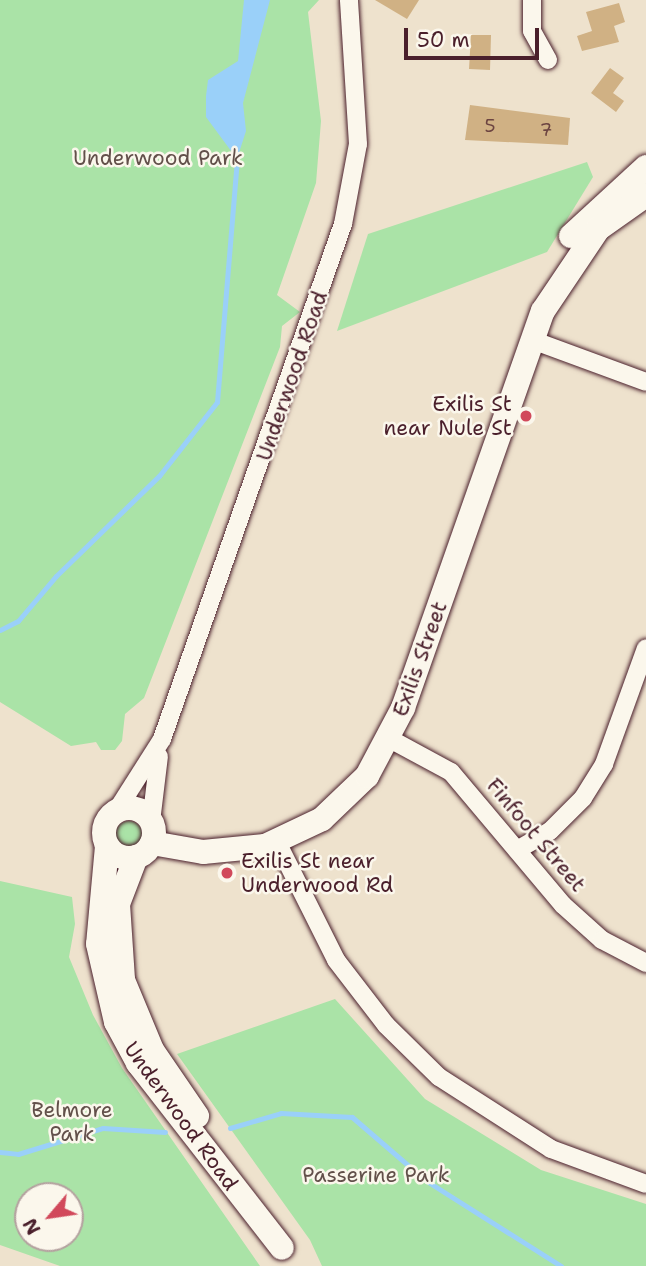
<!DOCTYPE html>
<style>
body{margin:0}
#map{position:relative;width:646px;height:1266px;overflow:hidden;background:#eee2cd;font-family:"Shantell Sans",sans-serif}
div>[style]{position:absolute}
.green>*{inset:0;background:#aae3a7}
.round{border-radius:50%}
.water>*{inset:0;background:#9ad0f9}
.stream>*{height:5px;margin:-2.5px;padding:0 2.5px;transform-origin:2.5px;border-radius:2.5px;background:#9ad0f9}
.building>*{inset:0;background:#d0b184}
.roads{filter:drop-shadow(0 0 2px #4a1f2b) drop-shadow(0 0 2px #4a1f2b)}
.street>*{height:18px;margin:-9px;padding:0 9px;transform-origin:9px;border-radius:9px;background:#fbf7ec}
.secondary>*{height:24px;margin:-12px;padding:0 12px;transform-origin:12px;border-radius:12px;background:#fbf7ec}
.secondary>.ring{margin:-12px;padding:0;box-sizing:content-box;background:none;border:24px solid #fbf7ec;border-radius:50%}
.dots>*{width:19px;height:19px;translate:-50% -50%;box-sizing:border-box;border:4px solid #fbf7ec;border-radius:50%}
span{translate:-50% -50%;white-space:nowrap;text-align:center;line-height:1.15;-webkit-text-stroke:5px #fbf7ec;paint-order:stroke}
.number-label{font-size:18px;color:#6c4441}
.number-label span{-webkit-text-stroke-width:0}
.park-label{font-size:21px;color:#62504a}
.street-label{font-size:21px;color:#4a1f2b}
.poi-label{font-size:21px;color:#4a1f2b}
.right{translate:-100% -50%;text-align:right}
.left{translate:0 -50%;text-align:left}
.north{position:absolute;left:14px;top:1182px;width:70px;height:70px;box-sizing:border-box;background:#fbf7ec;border:2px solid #b4a19f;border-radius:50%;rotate:241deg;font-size:19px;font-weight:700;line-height:28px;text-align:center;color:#4a1f2b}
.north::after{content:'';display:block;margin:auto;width:24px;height:32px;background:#d1495b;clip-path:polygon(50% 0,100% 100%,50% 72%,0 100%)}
.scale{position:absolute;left:404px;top:28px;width:135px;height:32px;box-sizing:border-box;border:4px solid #4a1f2b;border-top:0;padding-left:9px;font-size:21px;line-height:24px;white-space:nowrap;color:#4a1f2b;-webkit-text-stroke:5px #fbf7ec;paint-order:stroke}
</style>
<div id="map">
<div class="green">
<i style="clip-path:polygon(0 0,319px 0,308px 12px,321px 121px,316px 183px,277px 295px,300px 312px,282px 326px,280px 347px,144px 698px,125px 714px,122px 741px,115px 750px,101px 750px,96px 742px,71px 746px,0 702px)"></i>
<i style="clip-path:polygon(587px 162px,593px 177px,547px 252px,337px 331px,368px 234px)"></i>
<i class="round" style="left:116px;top:821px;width:26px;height:26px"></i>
<i style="clip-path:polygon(evenodd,0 881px,72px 897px,75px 924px,69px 957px,93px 1015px,122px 1068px,260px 1266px,60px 1266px,0 1245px,0 881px,28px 1196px,70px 1196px,70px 1238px,28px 1238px,28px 1196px)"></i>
<i style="clip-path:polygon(335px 999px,425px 1099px,541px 1170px,646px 1204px,646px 1266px,322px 1266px,310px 1240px,177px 1054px)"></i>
</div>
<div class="water">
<i style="clip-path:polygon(244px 0,270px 0,243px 103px,246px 131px,237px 159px,206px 117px,206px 96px,208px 80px,238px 61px)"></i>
</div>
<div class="stream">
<i style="left:0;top:630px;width:20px;rotate:-27deg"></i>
<i style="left:18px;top:621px;width:59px;rotate:-49.8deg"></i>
<i style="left:56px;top:576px;width:144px;rotate:-44.2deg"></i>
<i style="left:159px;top:476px;width:94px;rotate:-51.9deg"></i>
<i style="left:217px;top:402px;width:244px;rotate:-85.3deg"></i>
<i style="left:230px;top:1128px;width:53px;rotate:-16.4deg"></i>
<i style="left:281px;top:1113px;width:71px;rotate:3.2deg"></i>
<i style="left:352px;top:1117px;width:96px;rotate:40.8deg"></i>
<i style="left:425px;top:1180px;width:161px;rotate:32.3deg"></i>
<i style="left:0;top:1152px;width:18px;rotate:6deg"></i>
<i style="left:18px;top:1154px;width:89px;rotate:-17deg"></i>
<i style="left:103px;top:1128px;width:62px;rotate:3.7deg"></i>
</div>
<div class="building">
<i style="clip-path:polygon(375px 0,419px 0,407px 19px)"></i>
<i style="clip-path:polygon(619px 3px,625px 22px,614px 26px,619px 42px,582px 51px,577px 36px,592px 31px,586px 12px)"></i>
<i style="clip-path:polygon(471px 35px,491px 35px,490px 70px,469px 69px)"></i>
<i style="clip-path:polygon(610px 68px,624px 78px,613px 93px,624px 101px,616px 112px,591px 93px)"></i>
<i style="clip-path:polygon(470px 105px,570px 118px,568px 145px,465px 140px)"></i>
</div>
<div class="roads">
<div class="street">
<i style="left:532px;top:0;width:31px;rotate:90deg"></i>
<i style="left:532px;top:31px;width:33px;rotate:61deg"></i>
<i style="left:532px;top:340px;width:121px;rotate:20.2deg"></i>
<i style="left:390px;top:739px;width:69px;rotate:28.4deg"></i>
<i style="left:451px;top:772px;width:174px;rotate:49.9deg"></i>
<i style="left:563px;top:905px;width:52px;rotate:41.9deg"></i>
<i style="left:602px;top:940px;width:50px;rotate:27.6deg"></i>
<i style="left:117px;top:810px;width:84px;rotate:-57.6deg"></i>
<i style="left:162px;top:739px;width:546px;rotate:-70.64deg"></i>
<i style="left:343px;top:224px;width:81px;rotate:-79.4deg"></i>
<i style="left:358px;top:144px;width:144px;rotate:-93.6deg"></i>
<i style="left:151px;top:822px;width:66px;rotate:-83.1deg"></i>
<i style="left:277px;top:842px;width:132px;rotate:63.4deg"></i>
<i style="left:336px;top:960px;width:82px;rotate:52.4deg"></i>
<i style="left:386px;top:1025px;width:74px;rotate:44.5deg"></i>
<i style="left:439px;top:1077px;width:133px;rotate:32.7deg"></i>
<i style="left:551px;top:1149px;width:101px;rotate:20.2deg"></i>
<i style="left:517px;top:850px;width:38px;rotate:-30deg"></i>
<i style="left:550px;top:831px;width:47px;rotate:-45deg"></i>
<i style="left:583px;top:798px;width:40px;rotate:-58deg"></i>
<i style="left:604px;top:764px;width:123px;rotate:-70.1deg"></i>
</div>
<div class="secondary">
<i style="left:571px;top:236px;width:102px;rotate:-42.6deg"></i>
<i class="ring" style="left:104px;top:808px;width:26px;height:26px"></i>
<i style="left:152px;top:843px;width:52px;rotate:10deg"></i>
<i style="left:203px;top:852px;width:62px;rotate:-5.5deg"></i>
<i style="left:265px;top:846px;width:63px;rotate:-25.3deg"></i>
<i style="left:322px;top:819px;width:62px;rotate:-43.7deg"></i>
<i style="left:367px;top:776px;width:77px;rotate:-62.1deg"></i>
<i style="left:403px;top:708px;width:421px;rotate:-70.6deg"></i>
<i style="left:543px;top:311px;width:99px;rotate:-56.1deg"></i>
<i style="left:598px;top:229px;width:59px;rotate:-35.3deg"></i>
<i style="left:107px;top:846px;width:98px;rotate:95.2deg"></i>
<i style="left:98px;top:944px;width:80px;rotate:77deg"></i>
<i style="left:116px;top:1022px;width:47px;rotate:61.8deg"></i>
<i style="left:138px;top:1063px;width:234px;rotate:52.1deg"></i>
<i style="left:136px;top:857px;width:50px;rotate:111deg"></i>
<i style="left:118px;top:904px;width:76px;rotate:86.2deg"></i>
<i style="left:123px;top:980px;width:76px;rotate:67.5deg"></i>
<i style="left:152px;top:1050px;width:80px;rotate:55.7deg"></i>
</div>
</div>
<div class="dots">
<i style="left:526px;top:416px;background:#d1495b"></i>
<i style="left:227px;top:873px;background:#d1495b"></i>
</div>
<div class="number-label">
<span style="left:490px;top:126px">5</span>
<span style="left:546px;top:130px">7</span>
</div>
<div class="park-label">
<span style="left:158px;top:158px">Underwood Park</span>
<span style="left:72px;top:1122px">Belmore<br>Park</span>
<span style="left:376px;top:1175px">Passerine Park</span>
</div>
<div class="street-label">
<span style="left:292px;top:376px;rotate:-71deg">Underwood Road</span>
<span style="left:420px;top:659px;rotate:-70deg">Exilis Street</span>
<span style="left:536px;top:835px;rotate:50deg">Finfoot Street</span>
<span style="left:181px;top:1116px;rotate:54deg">Underwood Road</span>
</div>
<div class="poi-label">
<span class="right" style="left:512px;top:416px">Exilis St<br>near Nule St</span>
<span class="left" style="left:241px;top:873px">Exilis St near<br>Underwood Rd</span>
</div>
<div class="north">N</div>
<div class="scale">50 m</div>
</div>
